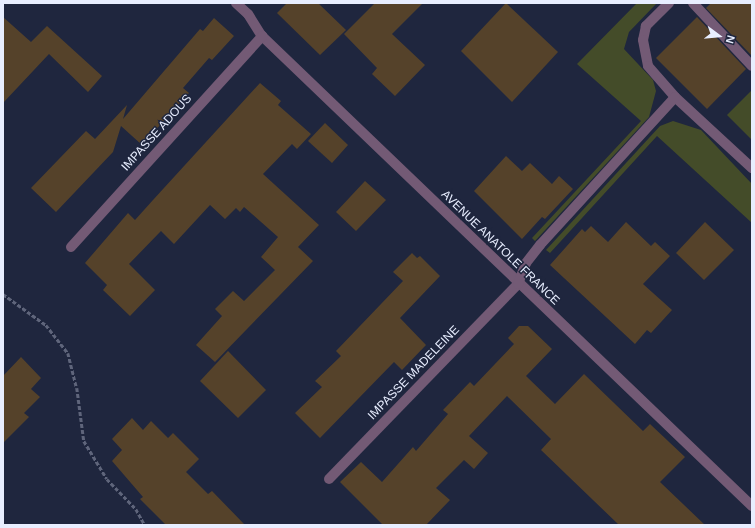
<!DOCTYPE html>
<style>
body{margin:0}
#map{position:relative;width:755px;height:528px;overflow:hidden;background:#1f263e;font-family:Helvetica,sans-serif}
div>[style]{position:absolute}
.green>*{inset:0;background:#444c29}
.building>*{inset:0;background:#55422a}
.path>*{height:2.5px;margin-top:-1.25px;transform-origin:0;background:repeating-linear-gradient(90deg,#5f657b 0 4px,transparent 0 6px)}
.service>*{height:10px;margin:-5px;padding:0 5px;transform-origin:5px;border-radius:5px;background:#735a75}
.minor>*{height:10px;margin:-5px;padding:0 5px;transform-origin:5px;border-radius:5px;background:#735a75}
span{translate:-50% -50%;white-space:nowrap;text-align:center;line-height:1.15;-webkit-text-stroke:3px #1f263e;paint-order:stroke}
.street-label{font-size:12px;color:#e8eeff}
.frame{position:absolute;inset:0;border:4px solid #e8eeff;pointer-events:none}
.north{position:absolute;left:699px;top:16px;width:40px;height:40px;-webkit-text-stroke:3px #1f263e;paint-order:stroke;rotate:106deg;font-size:11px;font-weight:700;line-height:16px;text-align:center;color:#e8eeff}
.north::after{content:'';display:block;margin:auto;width:14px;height:18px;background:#e8eeff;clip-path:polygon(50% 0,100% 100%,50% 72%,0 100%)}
</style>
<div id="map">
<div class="green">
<i style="clip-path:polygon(637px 3px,657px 3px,629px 32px,624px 49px,653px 80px,656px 91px,649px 117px,535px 241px,532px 238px,641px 121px,577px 64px)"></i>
<i style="clip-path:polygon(752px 90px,752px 140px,727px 115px)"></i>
<i style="clip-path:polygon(673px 121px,701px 130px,752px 184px,752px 223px,657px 136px,550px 253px,546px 250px,660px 126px)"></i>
</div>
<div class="building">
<i style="clip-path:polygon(287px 3px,318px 3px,346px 30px,320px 55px,277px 13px)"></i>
<i style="clip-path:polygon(375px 3px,423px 3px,392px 34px,425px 65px,395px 96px,372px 74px,377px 68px,344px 34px)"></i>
<i style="clip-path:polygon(506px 3px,558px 52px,512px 102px,461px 51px)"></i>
<i style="clip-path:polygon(711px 3px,752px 3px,752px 56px,706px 8px)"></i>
<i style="clip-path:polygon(3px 17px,31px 42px,47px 26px,102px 76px,88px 92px,49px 54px,3px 103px)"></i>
<i style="clip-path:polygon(697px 17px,746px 69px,707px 109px,656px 58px)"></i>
<i style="clip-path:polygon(214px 18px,234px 36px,212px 60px,209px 58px,183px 88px,189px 93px,142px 145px,121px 126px,113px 152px,56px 212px,31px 188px,86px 131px,95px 139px,127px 105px,123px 119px,200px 29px,203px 31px)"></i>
<i style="clip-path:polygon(260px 83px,281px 101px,278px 105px,311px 134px,297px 149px,292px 144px,263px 174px,319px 225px,298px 247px,313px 261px,215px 362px,196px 345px,222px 316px,215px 309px,233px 291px,244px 301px,275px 270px,261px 257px,278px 237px,244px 207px,240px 212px,236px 208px,225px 219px,210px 205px,174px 244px,161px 231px,129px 264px,155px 290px,130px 316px,103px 290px,107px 285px,85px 263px,128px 213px,135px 220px,153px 200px)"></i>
<i style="clip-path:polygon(325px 123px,348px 145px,332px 163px,308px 141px)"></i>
<i style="clip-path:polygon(506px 156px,522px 171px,530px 163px,552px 184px,559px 176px,573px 189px,545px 219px,542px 217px,522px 239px,474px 191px)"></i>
<i style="clip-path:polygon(365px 181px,386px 200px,356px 231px,336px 212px)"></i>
<i style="clip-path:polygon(626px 222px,651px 246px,655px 242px,670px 256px,643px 284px,672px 310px,651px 333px,647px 330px,635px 344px,550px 265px,582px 229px,585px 232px,591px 226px,608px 242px)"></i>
<i style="clip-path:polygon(705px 222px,734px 250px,704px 280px,676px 253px)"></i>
<i style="clip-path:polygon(412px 253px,417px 258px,420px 256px,440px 276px,400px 318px,426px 345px,402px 370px,394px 362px,320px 438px,295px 413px,322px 387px,315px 381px,341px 356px,336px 351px,403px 281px,393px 272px)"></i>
<i style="clip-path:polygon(519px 326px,528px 326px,552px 349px,526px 376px,555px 404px,584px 374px,643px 431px,650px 424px,685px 457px,660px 482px,705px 525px,619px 525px,541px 450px,551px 439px,507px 396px,469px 436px,488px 453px,474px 469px,464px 460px,436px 488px,450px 500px,426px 525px,383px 525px,340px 482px,361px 462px,382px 482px,413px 447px,416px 451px,448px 414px,443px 410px,470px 382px,474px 386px,514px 344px,508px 338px)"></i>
<i style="clip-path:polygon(228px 351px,266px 390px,238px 418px,200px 381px)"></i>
<i style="clip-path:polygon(21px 357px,41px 378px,31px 389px,40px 397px,24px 413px,29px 417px,3px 443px,3px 376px)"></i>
<i style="clip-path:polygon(132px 418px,143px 430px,151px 421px,168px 438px,173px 433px,199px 459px,186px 472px,208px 494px,212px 491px,245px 525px,166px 525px,140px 499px,143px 497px,112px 461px,122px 450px,112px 439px)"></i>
</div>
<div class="path">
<i style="left:3px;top:294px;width:53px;rotate:35.8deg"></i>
<i style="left:46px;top:325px;width:36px;rotate:52deg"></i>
<i style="left:68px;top:353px;width:36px;rotate:76deg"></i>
<i style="left:77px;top:388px;width:53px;rotate:82.5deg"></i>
<i style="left:84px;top:441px;width:44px;rotate:58.8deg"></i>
<i style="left:107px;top:479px;width:42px;rotate:46deg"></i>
<i style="left:136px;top:509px;width:18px;rotate:61deg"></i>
</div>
<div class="service">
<i style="left:669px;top:3px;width:33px;rotate:135deg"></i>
<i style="left:646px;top:26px;width:14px;rotate:102deg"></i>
<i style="left:643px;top:40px;width:26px;rotate:79deg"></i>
<i style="left:648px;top:66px;width:41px;rotate:48.9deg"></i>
<i style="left:675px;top:97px;width:105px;rotate:42.7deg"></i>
<i style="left:693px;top:3px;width:86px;rotate:46.9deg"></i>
<i style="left:540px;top:245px;width:200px;rotate:-47.6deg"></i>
</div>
<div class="minor">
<i style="left:236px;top:3px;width:16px;rotate:43deg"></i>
<i style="left:248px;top:14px;width:26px;rotate:58deg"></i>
<i style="left:262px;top:36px;width:679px;rotate:43.81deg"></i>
<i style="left:71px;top:247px;width:285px;rotate:-47.8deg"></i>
<i style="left:329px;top:479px;width:272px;rotate:-45.9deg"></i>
<i style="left:518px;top:284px;width:22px;rotate:-69deg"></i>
<i style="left:526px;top:263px;width:23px;rotate:-52deg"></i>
</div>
<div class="street-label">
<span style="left:157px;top:133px;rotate:-48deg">IMPASSE ADOUS</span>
<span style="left:500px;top:248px;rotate:44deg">AVENUE ANATOLE FRANCE</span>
<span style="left:414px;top:373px;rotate:-46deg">IMPASSE MADELEINE</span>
</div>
<div class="frame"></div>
<div class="north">N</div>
</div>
